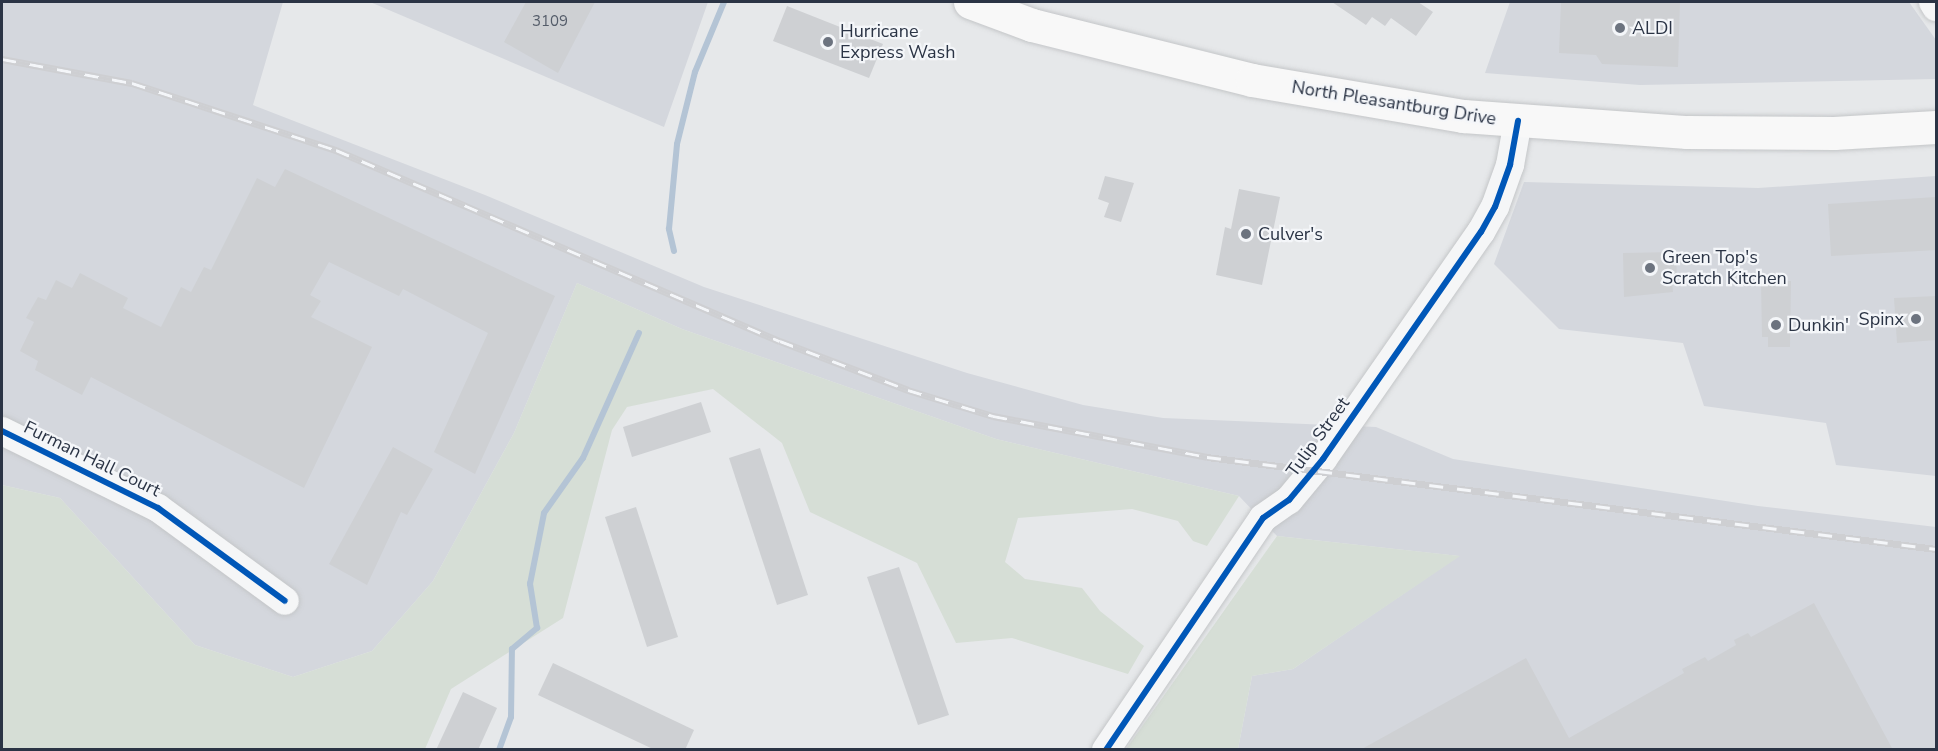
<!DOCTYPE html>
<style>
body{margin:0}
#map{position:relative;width:1938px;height:751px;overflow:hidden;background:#e6e8ea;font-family:"Nunito Sans",sans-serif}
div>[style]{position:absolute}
.built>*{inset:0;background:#d4d7dd}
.green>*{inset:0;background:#d6ded6}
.stream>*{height:6px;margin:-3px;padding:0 3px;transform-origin:3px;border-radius:3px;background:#b4c4d5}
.building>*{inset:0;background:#ced0d3}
.roads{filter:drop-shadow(0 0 2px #c4c6c8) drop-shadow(0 0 2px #c4c6c8)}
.minor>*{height:28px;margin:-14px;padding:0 14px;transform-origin:14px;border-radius:14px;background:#f5f6f7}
.major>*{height:33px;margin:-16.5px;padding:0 16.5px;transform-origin:16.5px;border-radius:16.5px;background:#f8f8f8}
.rail>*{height:7px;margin-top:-3.5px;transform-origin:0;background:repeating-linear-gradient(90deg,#f4f6f9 0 14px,#cecfd2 0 28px);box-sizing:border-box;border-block:2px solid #cecfd2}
.cycleway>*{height:6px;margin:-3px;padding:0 3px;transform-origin:3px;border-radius:3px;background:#0057b8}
.dots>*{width:16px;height:16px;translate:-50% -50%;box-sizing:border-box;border:3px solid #f4f6f9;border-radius:50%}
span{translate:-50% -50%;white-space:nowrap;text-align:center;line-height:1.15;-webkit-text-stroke:4.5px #f4f6f9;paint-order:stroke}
.number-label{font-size:15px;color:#545c69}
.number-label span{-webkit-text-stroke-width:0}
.poi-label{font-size:18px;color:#2b3445}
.left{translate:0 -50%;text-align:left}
.right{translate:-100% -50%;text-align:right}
.street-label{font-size:18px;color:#2b3445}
.frame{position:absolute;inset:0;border:3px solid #2b3445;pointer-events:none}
</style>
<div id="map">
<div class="built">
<i style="clip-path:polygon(2px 2px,283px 2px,253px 105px,485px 195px,704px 287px,967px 373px,1083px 405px,1163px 418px,1376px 427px,1453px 459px,1758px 506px,1936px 527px,1936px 749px,1238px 749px,1252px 676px,1293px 669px,1459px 556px,1277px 536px,1239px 496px,996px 439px,682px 329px,577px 283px,514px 433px,433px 581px,372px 651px,293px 677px,195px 645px,60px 498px,2px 485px)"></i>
<i style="clip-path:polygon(370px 2px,708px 2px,664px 127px)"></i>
<i style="clip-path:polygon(1510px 2px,1909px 2px,1936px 40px,1936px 79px,1640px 85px,1485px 73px)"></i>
<i style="clip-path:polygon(1936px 176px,1936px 476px,1836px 465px,1826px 423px,1704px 406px,1683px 343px,1559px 329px,1494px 264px,1524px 182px,1758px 188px)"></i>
</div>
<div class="green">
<i style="clip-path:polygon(577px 283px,682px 329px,996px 439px,1239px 496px,1207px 546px,1193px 541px,1178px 521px,1132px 509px,1018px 518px,1005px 562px,1025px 579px,1082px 588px,1100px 611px,1144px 646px,1128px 674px,1012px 638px,956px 643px,917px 563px,810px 512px,782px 443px,713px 389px,627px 407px,612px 430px,563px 618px,451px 689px,425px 749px,2px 749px,2px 485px,60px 498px,195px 645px,293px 677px,372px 651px,433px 581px,514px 433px)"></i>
<i style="clip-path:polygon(1277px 536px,1460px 556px,1293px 669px,1252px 676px,1238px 749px,1126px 749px)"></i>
</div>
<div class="stream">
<i style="left:674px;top:251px;width:23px;rotate:-103deg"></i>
<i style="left:669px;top:229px;width:85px;rotate:-84.6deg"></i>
<i style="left:677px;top:144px;width:74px;rotate:-76deg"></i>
<i style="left:695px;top:72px;width:76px;rotate:-67.5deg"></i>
<i style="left:499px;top:750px;width:35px;rotate:-70deg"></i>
<i style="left:511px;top:717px;width:68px;rotate:-89.2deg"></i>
<i style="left:512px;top:649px;width:33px;rotate:-40deg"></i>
<i style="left:537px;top:628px;width:45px;rotate:-99deg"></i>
<i style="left:530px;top:584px;width:72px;rotate:-78.8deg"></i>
<i style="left:544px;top:513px;width:67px;rotate:-54.7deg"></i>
<i style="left:583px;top:458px;width:137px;rotate:-65.9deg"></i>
</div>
<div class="building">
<i style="clip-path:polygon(526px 2px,595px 2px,558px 73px,504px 42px)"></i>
<i style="clip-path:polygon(1332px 2px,1418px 2px,1433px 12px,1416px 36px,1391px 18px,1385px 26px,1372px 17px,1366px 25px)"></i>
<i style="clip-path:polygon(1561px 2px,1680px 2px,1678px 67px,1602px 64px,1596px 55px,1559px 53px)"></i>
<i style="clip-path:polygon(787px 6px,883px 44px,869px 78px,773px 41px)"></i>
<i style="clip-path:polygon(285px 169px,555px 296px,475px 474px,434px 452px,488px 333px,403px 289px,399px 296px,329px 262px,310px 295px,321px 301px,311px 317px,372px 347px,304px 488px,91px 377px,82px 395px,35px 370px,38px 361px,20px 351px,34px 322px,26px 318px,38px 297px,46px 300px,56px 280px,72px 288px,80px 273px,128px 298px,123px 308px,161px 327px,181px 287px,191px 292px,204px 267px,211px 270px,257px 178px,275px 187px)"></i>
<i style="clip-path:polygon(1105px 176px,1134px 183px,1121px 222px,1104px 217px,1109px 203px,1098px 199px)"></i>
<i style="clip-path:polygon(1239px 189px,1280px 197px,1262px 285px,1216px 275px,1225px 227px,1231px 229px)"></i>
<i style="clip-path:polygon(1936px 197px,1936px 250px,1831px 256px,1828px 204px)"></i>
<i style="clip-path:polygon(1676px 252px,1677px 282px,1672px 282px,1673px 292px,1624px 297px,1623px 253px)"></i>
<i style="clip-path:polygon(1761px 281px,1791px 281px,1790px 347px,1768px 347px,1768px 337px,1762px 337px)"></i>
<i style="clip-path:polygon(1936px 296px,1936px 340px,1897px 343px,1894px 298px)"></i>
<i style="clip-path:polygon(701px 402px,711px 432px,632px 457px,623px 427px)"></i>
<i style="clip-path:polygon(393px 447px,433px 469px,407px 515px,401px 512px,367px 585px,329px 564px)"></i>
<i style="clip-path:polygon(760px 448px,808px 595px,777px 605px,729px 458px)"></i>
<i style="clip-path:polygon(636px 507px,678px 637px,647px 647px,605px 517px)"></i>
<i style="clip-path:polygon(899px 567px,949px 715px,918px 725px,867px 577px)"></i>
<i style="clip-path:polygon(1814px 603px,1893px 750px,1360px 750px,1526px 658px,1569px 738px,1684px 673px,1682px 669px,1705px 657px,1708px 661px,1736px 645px,1734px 640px,1748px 633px,1751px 637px)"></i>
<i style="clip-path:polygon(553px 663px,694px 730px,685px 750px,655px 750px,538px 695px)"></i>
<i style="clip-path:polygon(463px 692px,497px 708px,478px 750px,436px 750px)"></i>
</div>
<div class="roads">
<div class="minor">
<i style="left:1933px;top:2px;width:6px;rotate:59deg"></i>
<i style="left:2px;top:431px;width:174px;rotate:26.3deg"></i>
<i style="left:158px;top:508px;width:157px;rotate:36.2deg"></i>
<i style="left:1106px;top:750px;width:280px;rotate:-55.9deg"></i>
<i style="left:1263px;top:518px;width:32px;rotate:-35deg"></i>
<i style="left:1289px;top:500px;width:53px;rotate:-50.3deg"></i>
<i style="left:1323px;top:459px;width:277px;rotate:-55.2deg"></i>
<i style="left:1481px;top:232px;width:29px;rotate:-61deg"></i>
<i style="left:1495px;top:207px;width:45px;rotate:-70.3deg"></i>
<i style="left:1510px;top:165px;width:45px;rotate:-79.7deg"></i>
</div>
<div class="major">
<i style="left:970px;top:2px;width:66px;rotate:20.4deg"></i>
<i style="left:1032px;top:25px;width:227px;rotate:14deg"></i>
<i style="left:1252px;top:80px;width:214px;rotate:9.7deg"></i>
<i style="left:1463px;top:116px;width:225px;rotate:4.1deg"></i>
<i style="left:1687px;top:132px;width:147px;rotate:0.4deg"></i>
<i style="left:1834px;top:133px;width:102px;rotate:-3.4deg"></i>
</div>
</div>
<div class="rail">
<i style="left:2px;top:59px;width:132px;rotate:10.5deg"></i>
<i style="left:132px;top:83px;width:215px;rotate:18.2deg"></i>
<i style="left:336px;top:150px;width:483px;rotate:23.3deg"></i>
<i style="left:780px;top:341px;width:137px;rotate:20.9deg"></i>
<i style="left:908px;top:390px;width:89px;rotate:17deg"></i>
<i style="left:993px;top:416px;width:218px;rotate:10.8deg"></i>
<i style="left:1207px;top:457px;width:735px;rotate:7.19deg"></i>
</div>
<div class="cycleway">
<i style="left:2px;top:431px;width:174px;rotate:26.3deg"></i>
<i style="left:158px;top:508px;width:157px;rotate:36.2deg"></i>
<i style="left:1106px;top:750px;width:280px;rotate:-55.9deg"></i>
<i style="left:1263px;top:518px;width:32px;rotate:-35deg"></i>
<i style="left:1289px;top:500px;width:53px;rotate:-50.3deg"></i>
<i style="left:1323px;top:459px;width:277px;rotate:-55.2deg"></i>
<i style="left:1481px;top:232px;width:29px;rotate:-61deg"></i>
<i style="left:1495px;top:207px;width:45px;rotate:-70.3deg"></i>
<i style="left:1510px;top:165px;width:45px;rotate:-79.7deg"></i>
</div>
<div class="dots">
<i style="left:1620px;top:28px;background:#6c737f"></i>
<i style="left:828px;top:42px;background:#6c737f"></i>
<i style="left:1246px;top:234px;background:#6c737f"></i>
<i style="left:1650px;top:268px;background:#6c737f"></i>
<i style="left:1916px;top:319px;background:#6c737f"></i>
<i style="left:1776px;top:325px;background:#6c737f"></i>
</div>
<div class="number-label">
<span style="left:550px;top:22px">3109</span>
</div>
<div class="poi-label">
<span class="left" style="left:1632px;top:28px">ALDI</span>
<span class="left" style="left:840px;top:42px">Hurricane<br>Express Wash</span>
<span class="left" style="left:1258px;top:234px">Culver's</span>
<span class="left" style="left:1662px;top:268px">Green Top's<br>Scratch Kitchen</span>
<span class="right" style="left:1904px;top:319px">Spinx</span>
<span class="left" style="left:1788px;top:325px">Dunkin'</span>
</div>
<div class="street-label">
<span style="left:1394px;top:103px;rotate:9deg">North Pleasantburg Drive</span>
<span style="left:1318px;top:437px;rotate:-54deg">Tulip Street</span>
<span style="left:92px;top:459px;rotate:26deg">Furman Hall Court</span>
</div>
<div class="frame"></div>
</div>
